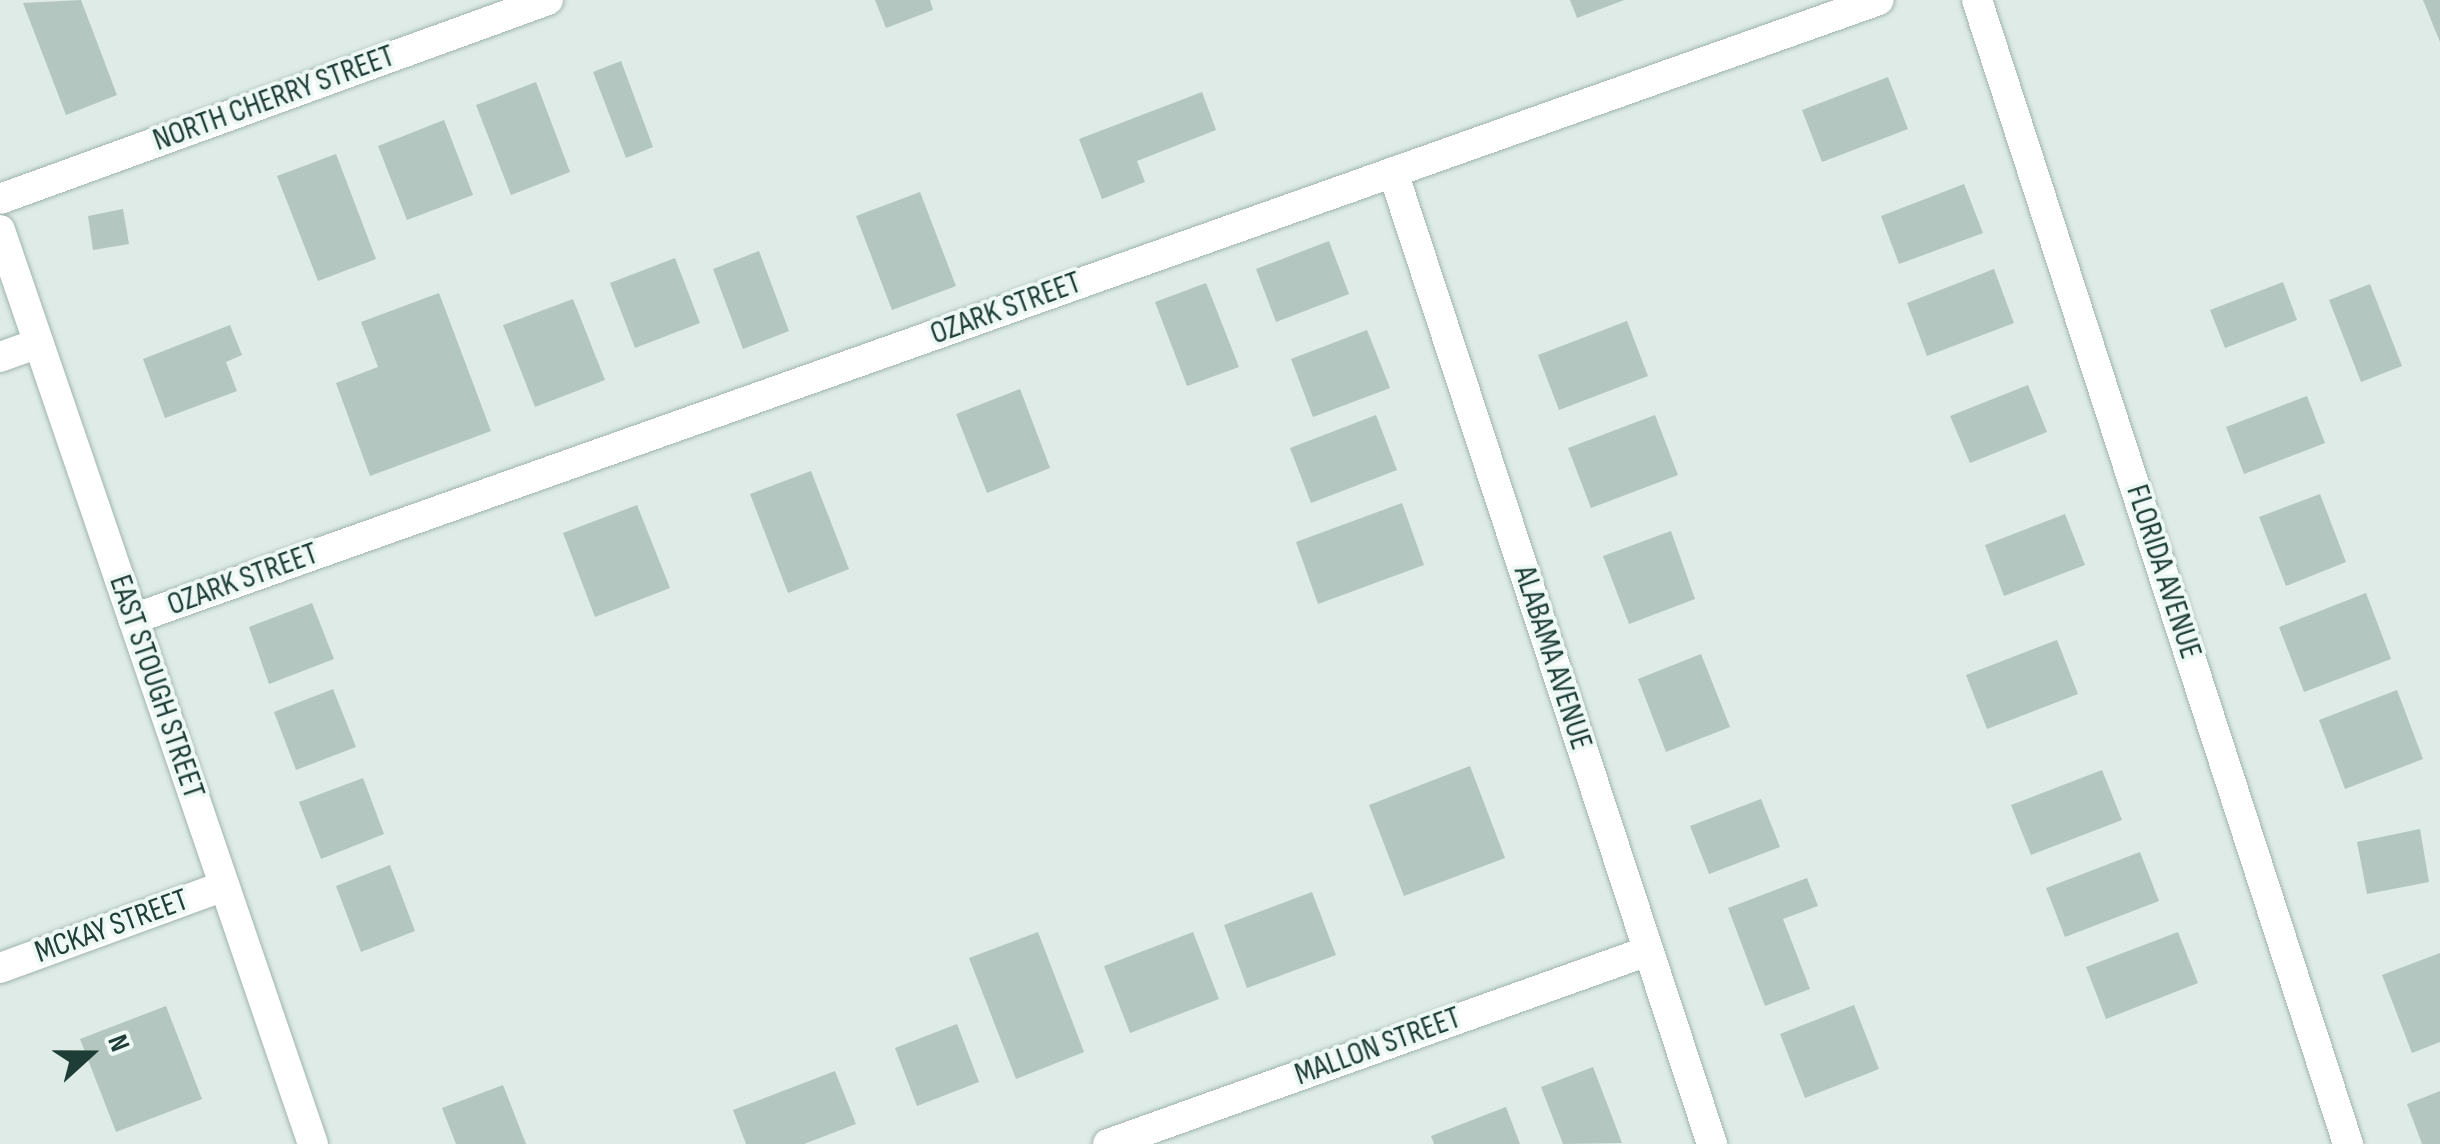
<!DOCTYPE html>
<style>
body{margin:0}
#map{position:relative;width:2440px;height:1144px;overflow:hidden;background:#deebe6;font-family:"Sofia Sans Condensed",sans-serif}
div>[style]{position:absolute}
.building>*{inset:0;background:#b3c6bf}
.roads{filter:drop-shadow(0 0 2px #a0b3ae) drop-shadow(0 0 2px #a0b3ae)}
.minor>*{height:30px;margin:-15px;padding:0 15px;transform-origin:15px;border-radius:15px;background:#fff}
span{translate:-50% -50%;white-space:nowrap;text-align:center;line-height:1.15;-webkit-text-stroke:8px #eef8f4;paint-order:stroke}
.street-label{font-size:32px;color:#1d3d36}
.north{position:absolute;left:40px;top:1004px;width:100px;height:100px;-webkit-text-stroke:8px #eef8f4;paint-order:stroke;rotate:69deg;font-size:28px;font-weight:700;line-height:40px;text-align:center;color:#1d3d36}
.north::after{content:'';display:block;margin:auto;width:35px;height:45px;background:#1d3d36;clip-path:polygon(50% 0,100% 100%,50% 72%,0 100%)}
</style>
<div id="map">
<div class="building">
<i style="clip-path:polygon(81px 0,117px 95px,66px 115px,23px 3px)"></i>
<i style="clip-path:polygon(875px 0,930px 0,933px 10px,886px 28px)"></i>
<i style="clip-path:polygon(1570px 0,1624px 0,1577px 18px)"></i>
<i style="clip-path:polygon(2423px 0,2440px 0,2440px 42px)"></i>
<i style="clip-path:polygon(621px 61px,653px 147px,626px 158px,593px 72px)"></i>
<i style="clip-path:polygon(1888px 77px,1908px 129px,1822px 162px,1802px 110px)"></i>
<i style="clip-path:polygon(536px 82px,570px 172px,511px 195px,476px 105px)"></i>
<i style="clip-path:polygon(1202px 92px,1216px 130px,1137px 161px,1145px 182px,1102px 199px,1079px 139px)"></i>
<i style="clip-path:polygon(444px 120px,473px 195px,407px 220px,378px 146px)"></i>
<i style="clip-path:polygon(336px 154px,376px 259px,318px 281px,277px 176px)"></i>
<i style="clip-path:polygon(1964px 184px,1983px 233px,1899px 264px,1881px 216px)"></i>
<i style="clip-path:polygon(920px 192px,956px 286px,892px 310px,856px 216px)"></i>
<i style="clip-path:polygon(123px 209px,129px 244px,93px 250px,88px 216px)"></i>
<i style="clip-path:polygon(1329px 241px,1349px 294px,1276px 322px,1256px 269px)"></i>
<i style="clip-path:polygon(759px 251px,789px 331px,743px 349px,713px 269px)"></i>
<i style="clip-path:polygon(675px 258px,700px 323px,635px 348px,610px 283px)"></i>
<i style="clip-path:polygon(1994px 269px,2014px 323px,1927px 356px,1907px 303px)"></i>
<i style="clip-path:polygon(2283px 282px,2297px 320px,2225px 348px,2210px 310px)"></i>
<i style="clip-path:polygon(1206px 283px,1239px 367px,1187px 386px,1155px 302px)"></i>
<i style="clip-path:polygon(2370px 284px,2402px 366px,2361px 382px,2329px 300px)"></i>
<i style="clip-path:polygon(439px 293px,491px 431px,370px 476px,336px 383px,378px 367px,361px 322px)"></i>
<i style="clip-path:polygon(573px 299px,605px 380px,535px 407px,503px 325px)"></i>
<i style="clip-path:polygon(1627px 321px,1648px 376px,1559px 410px,1538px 355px)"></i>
<i style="clip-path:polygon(230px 325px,242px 355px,226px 362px,237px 391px,165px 418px,143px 359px)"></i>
<i style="clip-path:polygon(1367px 330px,1390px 388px,1313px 417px,1291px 359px)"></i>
<i style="clip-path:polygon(2028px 385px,2047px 432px,1970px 463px,1950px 416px)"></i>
<i style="clip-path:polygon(1020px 389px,1050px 468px,987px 493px,956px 414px)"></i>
<i style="clip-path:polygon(2307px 396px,2325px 443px,2244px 474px,2226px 427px)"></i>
<i style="clip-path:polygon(1376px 415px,1397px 470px,1311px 503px,1290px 448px)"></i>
<i style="clip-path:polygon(1655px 415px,1678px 475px,1591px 508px,1568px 448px)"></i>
<i style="clip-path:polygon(811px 471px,849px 569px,788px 593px,750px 494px)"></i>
<i style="clip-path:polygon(2320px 494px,2346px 562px,2286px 586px,2259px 517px)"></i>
<i style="clip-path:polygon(1402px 503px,1424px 565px,1318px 604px,1296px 542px)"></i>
<i style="clip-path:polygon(637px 505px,670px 588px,595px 617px,563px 533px)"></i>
<i style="clip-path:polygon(2065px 514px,2085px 565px,2004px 596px,1985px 545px)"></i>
<i style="clip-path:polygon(1671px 531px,1695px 599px,1629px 624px,1603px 556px)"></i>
<i style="clip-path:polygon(2366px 593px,2391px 659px,2304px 692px,2279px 627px)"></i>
<i style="clip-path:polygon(312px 603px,334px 659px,269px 684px,249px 627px)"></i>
<i style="clip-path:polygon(2057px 640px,2078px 694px,1987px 729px,1966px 675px)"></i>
<i style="clip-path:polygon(1701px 654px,1730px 727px,1666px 752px,1638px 679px)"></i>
<i style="clip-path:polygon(333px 689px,356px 747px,296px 770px,274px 712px)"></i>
<i style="clip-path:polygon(2397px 690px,2423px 759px,2345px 789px,2319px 720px)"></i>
<i style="clip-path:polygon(1470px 766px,1505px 858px,1404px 896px,1369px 805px)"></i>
<i style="clip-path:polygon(2102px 770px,2122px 820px,2031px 855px,2011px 805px)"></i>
<i style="clip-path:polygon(363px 778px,384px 834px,321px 859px,299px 802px)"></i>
<i style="clip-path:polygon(1761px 799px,1780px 847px,1709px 874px,1690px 826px)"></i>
<i style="clip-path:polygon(2420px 829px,2429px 882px,2367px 894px,2357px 842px)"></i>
<i style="clip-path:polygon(2140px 852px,2159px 901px,2065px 937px,2046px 888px)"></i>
<i style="clip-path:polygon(390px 865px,415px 931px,361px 952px,336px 886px)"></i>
<i style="clip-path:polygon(1807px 878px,1818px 906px,1783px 919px,1810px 989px,1765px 1006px,1728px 908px)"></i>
<i style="clip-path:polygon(1312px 892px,1336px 955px,1247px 988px,1224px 925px)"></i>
<i style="clip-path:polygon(1038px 932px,1084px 1052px,1016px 1079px,969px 958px)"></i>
<i style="clip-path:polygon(1193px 932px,1219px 999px,1130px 1033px,1104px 966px)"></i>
<i style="clip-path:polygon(2178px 932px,2198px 983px,2106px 1019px,2086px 967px)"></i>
<i style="clip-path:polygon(2440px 953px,2440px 1042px,2412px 1053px,2382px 975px)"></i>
<i style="clip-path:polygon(1854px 1005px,1879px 1069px,1805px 1098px,1780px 1034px)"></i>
<i style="clip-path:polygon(166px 1006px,202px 1099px,116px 1132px,80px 1039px)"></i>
<i style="clip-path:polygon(957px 1024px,979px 1082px,917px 1106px,895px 1048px)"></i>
<i style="clip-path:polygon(1593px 1067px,1622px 1143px,1563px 1144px,1541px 1087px)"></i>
<i style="clip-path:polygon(835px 1071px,856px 1124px,804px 1144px,746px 1144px,733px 1110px)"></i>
<i style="clip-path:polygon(503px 1085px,526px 1144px,456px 1144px,442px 1108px)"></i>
<i style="clip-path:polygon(2440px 1091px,2440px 1144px,2422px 1144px,2407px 1104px)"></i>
<i style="clip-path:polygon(1506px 1107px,1520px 1144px,1434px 1144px,1431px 1136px)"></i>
</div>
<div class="roads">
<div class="minor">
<i style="left:1977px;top:0;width:1203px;rotate:72.03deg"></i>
<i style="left:1393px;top:172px;width:1023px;rotate:71.83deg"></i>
<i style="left:0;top:199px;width:583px;rotate:-19.96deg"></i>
<i style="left:0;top:230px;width:966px;rotate:71.1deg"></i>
<i style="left:0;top:357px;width:41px;rotate:-19.7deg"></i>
<i style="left:133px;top:619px;width:1852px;rotate:-19.52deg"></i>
<i style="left:0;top:968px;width:239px;rotate:-20.1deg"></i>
<i style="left:1108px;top:1144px;width:573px;rotate:-19.67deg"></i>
</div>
</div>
<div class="street-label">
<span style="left:274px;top:99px;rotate:-20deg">NORTH CHERRY STREET</span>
<span style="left:1006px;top:309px;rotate:-20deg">OZARK STREET</span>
<span style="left:2163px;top:572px;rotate:72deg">FLORIDA AVENUE</span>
<span style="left:243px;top:580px;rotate:-20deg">OZARK STREET</span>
<span style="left:1552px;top:658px;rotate:72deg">ALABAMA AVENUE</span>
<span style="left:156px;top:687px;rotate:71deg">EAST STOUGH STREET</span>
<span style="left:112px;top:927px;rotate:-20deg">MCKAY STREET</span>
<span style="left:1378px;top:1047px;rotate:-20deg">MALLON STREET</span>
</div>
<div class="north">N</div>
</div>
